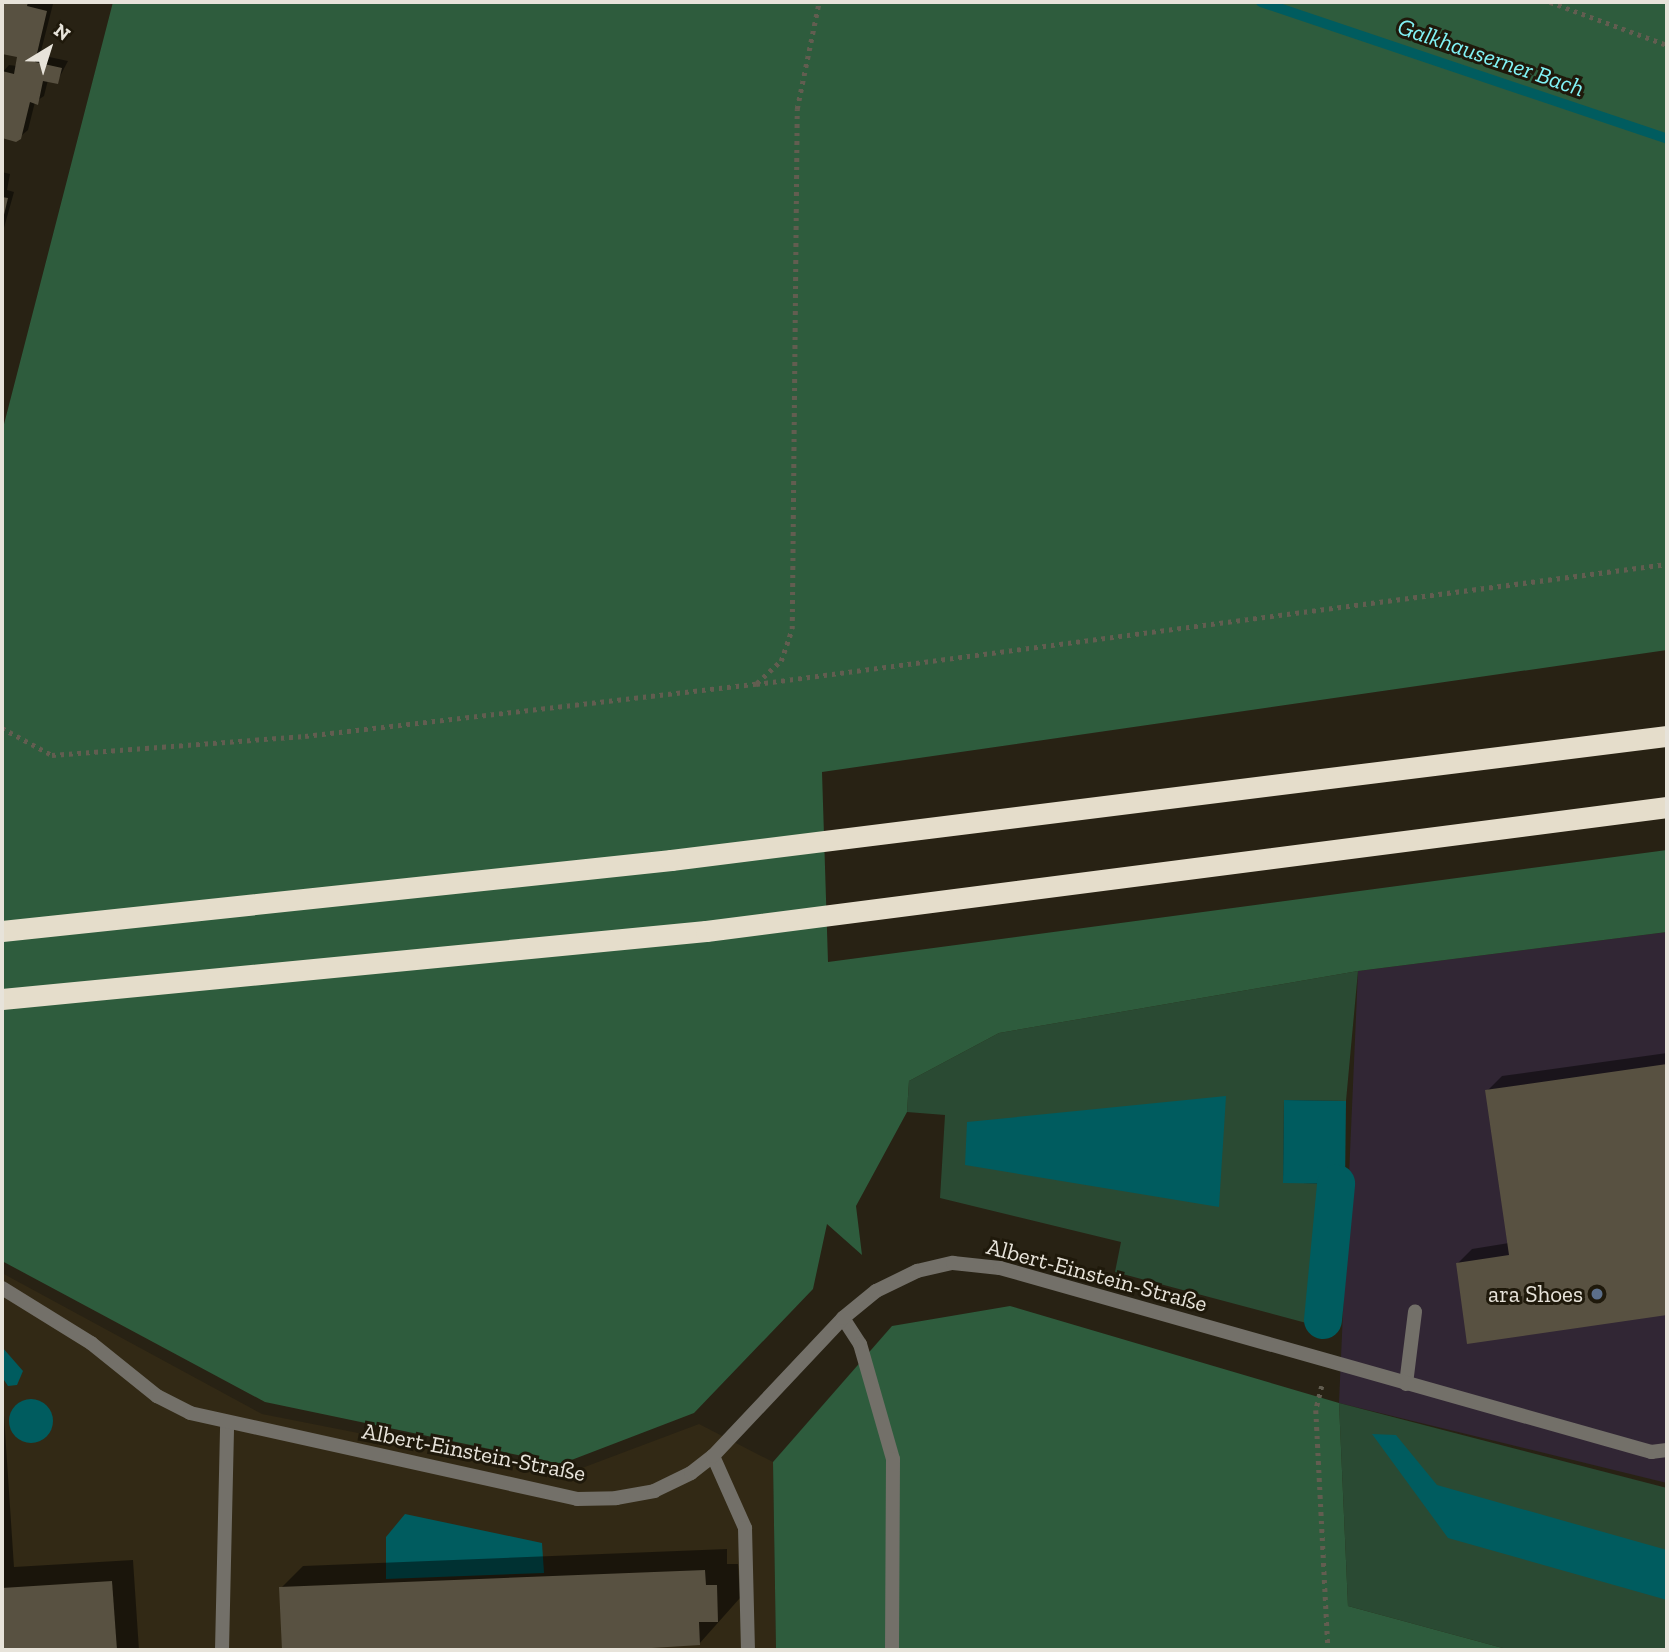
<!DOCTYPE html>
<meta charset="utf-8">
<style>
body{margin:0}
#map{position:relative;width:1669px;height:1652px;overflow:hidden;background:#282214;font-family:"Zilla Slab",serif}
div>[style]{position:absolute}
.commercial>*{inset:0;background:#312634}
.built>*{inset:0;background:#322915}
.green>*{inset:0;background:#2a4a33}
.forest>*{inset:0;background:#2e5c3d}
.water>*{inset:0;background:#005c5f}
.round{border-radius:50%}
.shadow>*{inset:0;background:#0007}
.stream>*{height:10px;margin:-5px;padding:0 5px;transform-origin:5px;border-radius:5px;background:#005c5f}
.canal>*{height:38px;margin:-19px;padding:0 19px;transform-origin:19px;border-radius:19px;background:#005c5f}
.building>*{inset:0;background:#585141}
.path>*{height:4.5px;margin-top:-2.25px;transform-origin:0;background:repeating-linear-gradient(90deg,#625d50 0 3.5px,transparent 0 8.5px)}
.lane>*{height:14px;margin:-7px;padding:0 7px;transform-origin:7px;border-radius:7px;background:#737069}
.street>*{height:14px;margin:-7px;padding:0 7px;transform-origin:7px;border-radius:7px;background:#737069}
.highway>*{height:21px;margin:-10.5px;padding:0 10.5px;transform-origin:10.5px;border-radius:10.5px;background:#e5ddcb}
.dots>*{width:19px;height:19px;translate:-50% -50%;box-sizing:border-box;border:4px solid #1f190b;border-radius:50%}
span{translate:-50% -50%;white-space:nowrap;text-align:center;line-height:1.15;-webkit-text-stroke:6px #1f190b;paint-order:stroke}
.street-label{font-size:23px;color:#e7e3da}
.poi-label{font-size:23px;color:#e7e3da}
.right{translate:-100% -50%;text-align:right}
.water-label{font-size:24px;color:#82f3f6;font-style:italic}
.frame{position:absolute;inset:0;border:4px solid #e7e3da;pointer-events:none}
.north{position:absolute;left:14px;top:14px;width:70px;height:70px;-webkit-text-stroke:5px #1f190b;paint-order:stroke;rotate:38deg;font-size:19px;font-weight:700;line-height:28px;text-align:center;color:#e7e3da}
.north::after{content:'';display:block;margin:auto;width:24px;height:32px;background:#e7e3da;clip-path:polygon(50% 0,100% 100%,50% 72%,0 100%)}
</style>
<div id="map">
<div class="commercial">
<i style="clip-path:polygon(1667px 932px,1667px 1483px,1339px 1403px,1358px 971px)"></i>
</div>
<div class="built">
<i style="clip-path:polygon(2px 1273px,262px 1414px,566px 1474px,699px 1424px,773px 1462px,776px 1650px,2px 1650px)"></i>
</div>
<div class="green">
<i style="clip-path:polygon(1358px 971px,1346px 1101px,1284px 1100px,1283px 1182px,1323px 1184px,1310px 1324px,1115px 1272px,1121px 1242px,940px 1198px,945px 1115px,907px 1112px,909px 1081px,999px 1033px)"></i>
<i style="clip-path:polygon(1339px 1403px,1667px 1488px,1667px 1650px,1510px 1650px,1348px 1606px)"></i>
</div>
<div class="forest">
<i style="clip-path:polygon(113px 2px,1667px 2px,1667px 650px,822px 772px,828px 962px,1667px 850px,1667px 932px,1358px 971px,999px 1033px,909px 1081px,907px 1112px,856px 1206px,862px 1255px,827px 1224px,813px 1289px,694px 1413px,561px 1464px,265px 1402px,2px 1261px,2px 432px)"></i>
<i style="clip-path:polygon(1010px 1306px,1339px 1403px,1348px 1606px,1510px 1650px,776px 1650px,773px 1462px,892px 1326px)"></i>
</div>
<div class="water">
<i style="clip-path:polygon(1226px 1096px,1219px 1207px,965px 1165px,967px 1122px)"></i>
<i style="clip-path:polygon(1284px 1100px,1346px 1101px,1345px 1184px,1283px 1183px)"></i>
<i style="clip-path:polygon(2px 1347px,23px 1371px,17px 1385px,8px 1386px,2px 1377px)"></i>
<i class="round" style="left:9px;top:1399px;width:44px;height:44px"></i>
<i style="clip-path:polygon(1372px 1434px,1396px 1435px,1437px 1485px,1667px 1550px,1667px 1600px,1448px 1538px)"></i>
<i style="clip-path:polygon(405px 1514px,542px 1543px,544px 1573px,386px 1579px,386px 1537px)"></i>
</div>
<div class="shadow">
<i style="clip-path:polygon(2px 2px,53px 4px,40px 55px,68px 61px,57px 82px,48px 80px,44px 96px,35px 102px,28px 130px,16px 140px,2px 137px,2px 73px,9px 65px,17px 66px,19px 56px,2px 52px)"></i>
<i style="clip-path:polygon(2px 172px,10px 174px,7px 190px,14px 192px,2px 235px)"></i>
<i style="clip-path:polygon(1667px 1053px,1667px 1314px,1469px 1342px,1458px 1263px,1472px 1249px,1509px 1243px,1487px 1091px,1502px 1076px)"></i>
<i style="clip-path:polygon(2px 1385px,14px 1567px,133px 1560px,139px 1650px,2px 1650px)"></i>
<i style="clip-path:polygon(727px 1549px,727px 1564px,738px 1564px,740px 1598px,699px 1644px,642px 1646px,643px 1650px,284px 1650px,281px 1588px,303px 1566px)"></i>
</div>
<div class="stream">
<i style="left:1261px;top:2px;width:428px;rotate:18.6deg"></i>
</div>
<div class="canal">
<i style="left:1323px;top:1320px;width:137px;rotate:-84.5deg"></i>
</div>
<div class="building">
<i style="clip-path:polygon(2px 2px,28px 2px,27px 6px,47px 11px,35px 62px,62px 68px,58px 84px,43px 81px,38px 105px,30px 102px,21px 139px,16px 142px,2px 138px,2px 71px,14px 74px,17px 57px,2px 54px)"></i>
<i style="clip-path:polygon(2px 197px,8px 198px,3px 219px,2px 219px)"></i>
<i style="clip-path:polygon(1667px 1064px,1667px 1315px,1467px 1344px,1456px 1263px,1509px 1255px,1485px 1090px)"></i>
<i style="clip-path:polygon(705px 1570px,706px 1585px,717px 1585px,718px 1622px,699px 1622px,700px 1645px,620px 1650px,282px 1650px,279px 1587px)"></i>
<i style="clip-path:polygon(112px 1581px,117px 1650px,2px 1650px,2px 1588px)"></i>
</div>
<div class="path">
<i style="left:1550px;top:2px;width:125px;rotate:20.2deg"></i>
<i style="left:757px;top:683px;width:33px;rotate:-43deg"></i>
<i style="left:781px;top:661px;width:34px;rotate:-71deg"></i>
<i style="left:792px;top:629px;width:520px;rotate:-89.45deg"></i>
<i style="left:797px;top:109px;width:109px;rotate:-78.4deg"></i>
<i style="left:2px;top:728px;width:57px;rotate:28.4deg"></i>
<i style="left:52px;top:755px;width:254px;rotate:-4.3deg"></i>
<i style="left:305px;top:736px;width:454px;rotate:-6.6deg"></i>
<i style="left:756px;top:684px;width:919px;rotate:-7.5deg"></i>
<i style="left:1322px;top:1386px;width:25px;rotate:104deg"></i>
<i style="left:1316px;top:1410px;width:240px;rotate:87.1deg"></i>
</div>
<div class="lane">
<i style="left:843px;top:1318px;width:31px;rotate:57deg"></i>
<i style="left:860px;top:1344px;width:120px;rotate:74deg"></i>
<i style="left:893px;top:1459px;width:191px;rotate:90.3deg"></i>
<i style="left:1406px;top:1384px;width:73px;rotate:-82.9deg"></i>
<i style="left:713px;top:1456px;width:79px;rotate:66deg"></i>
<i style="left:745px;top:1528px;width:122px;rotate:88.6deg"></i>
<i style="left:222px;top:1650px;width:226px;rotate:-88.7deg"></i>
</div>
<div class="street">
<i style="left:2px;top:1288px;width:105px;rotate:31.7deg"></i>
<i style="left:91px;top:1343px;width:85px;rotate:38.8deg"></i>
<i style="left:157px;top:1396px;width:37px;rotate:27deg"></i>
<i style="left:190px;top:1413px;width:396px;rotate:12.5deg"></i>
<i style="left:577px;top:1499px;width:39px;rotate:-1deg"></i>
<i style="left:616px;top:1498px;width:39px;rotate:-10deg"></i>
<i style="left:654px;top:1491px;width:41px;rotate:-25.9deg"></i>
<i style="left:691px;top:1473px;width:28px;rotate:-38deg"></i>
<i style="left:713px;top:1456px;width:190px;rotate:-46.7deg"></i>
<i style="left:843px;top:1318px;width:43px;rotate:-39.3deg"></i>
<i style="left:876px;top:1291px;width:46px;rotate:-26deg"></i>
<i style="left:917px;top:1271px;width:37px;rotate:-13deg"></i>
<i style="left:953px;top:1263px;width:47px;rotate:6.1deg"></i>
<i style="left:1000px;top:1268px;width:677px;rotate:15.78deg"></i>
<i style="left:1651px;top:1452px;width:16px;rotate:-7deg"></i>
</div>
<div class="highway">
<i style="left:2px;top:931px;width:673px;rotate:-6.06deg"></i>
<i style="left:671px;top:860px;width:1004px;rotate:-7.1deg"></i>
<i style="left:2px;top:999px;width:707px;rotate:-5.52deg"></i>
<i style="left:706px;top:931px;width:969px;rotate:-7.35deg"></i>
</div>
<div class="dots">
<i style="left:1597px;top:1294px;background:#5c6f8a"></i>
</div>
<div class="street-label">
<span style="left:1097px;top:1275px;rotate:15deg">Albert-Einstein-Straße</span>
<span style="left:474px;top:1452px;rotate:11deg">Albert-Einstein-Straße</span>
</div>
<div class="poi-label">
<span class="right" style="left:1583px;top:1294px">ara Shoes</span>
</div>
<div class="water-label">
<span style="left:1491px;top:57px;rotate:19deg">Galkhauserner Bach</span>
</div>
<div class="frame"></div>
<div class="north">N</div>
</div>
